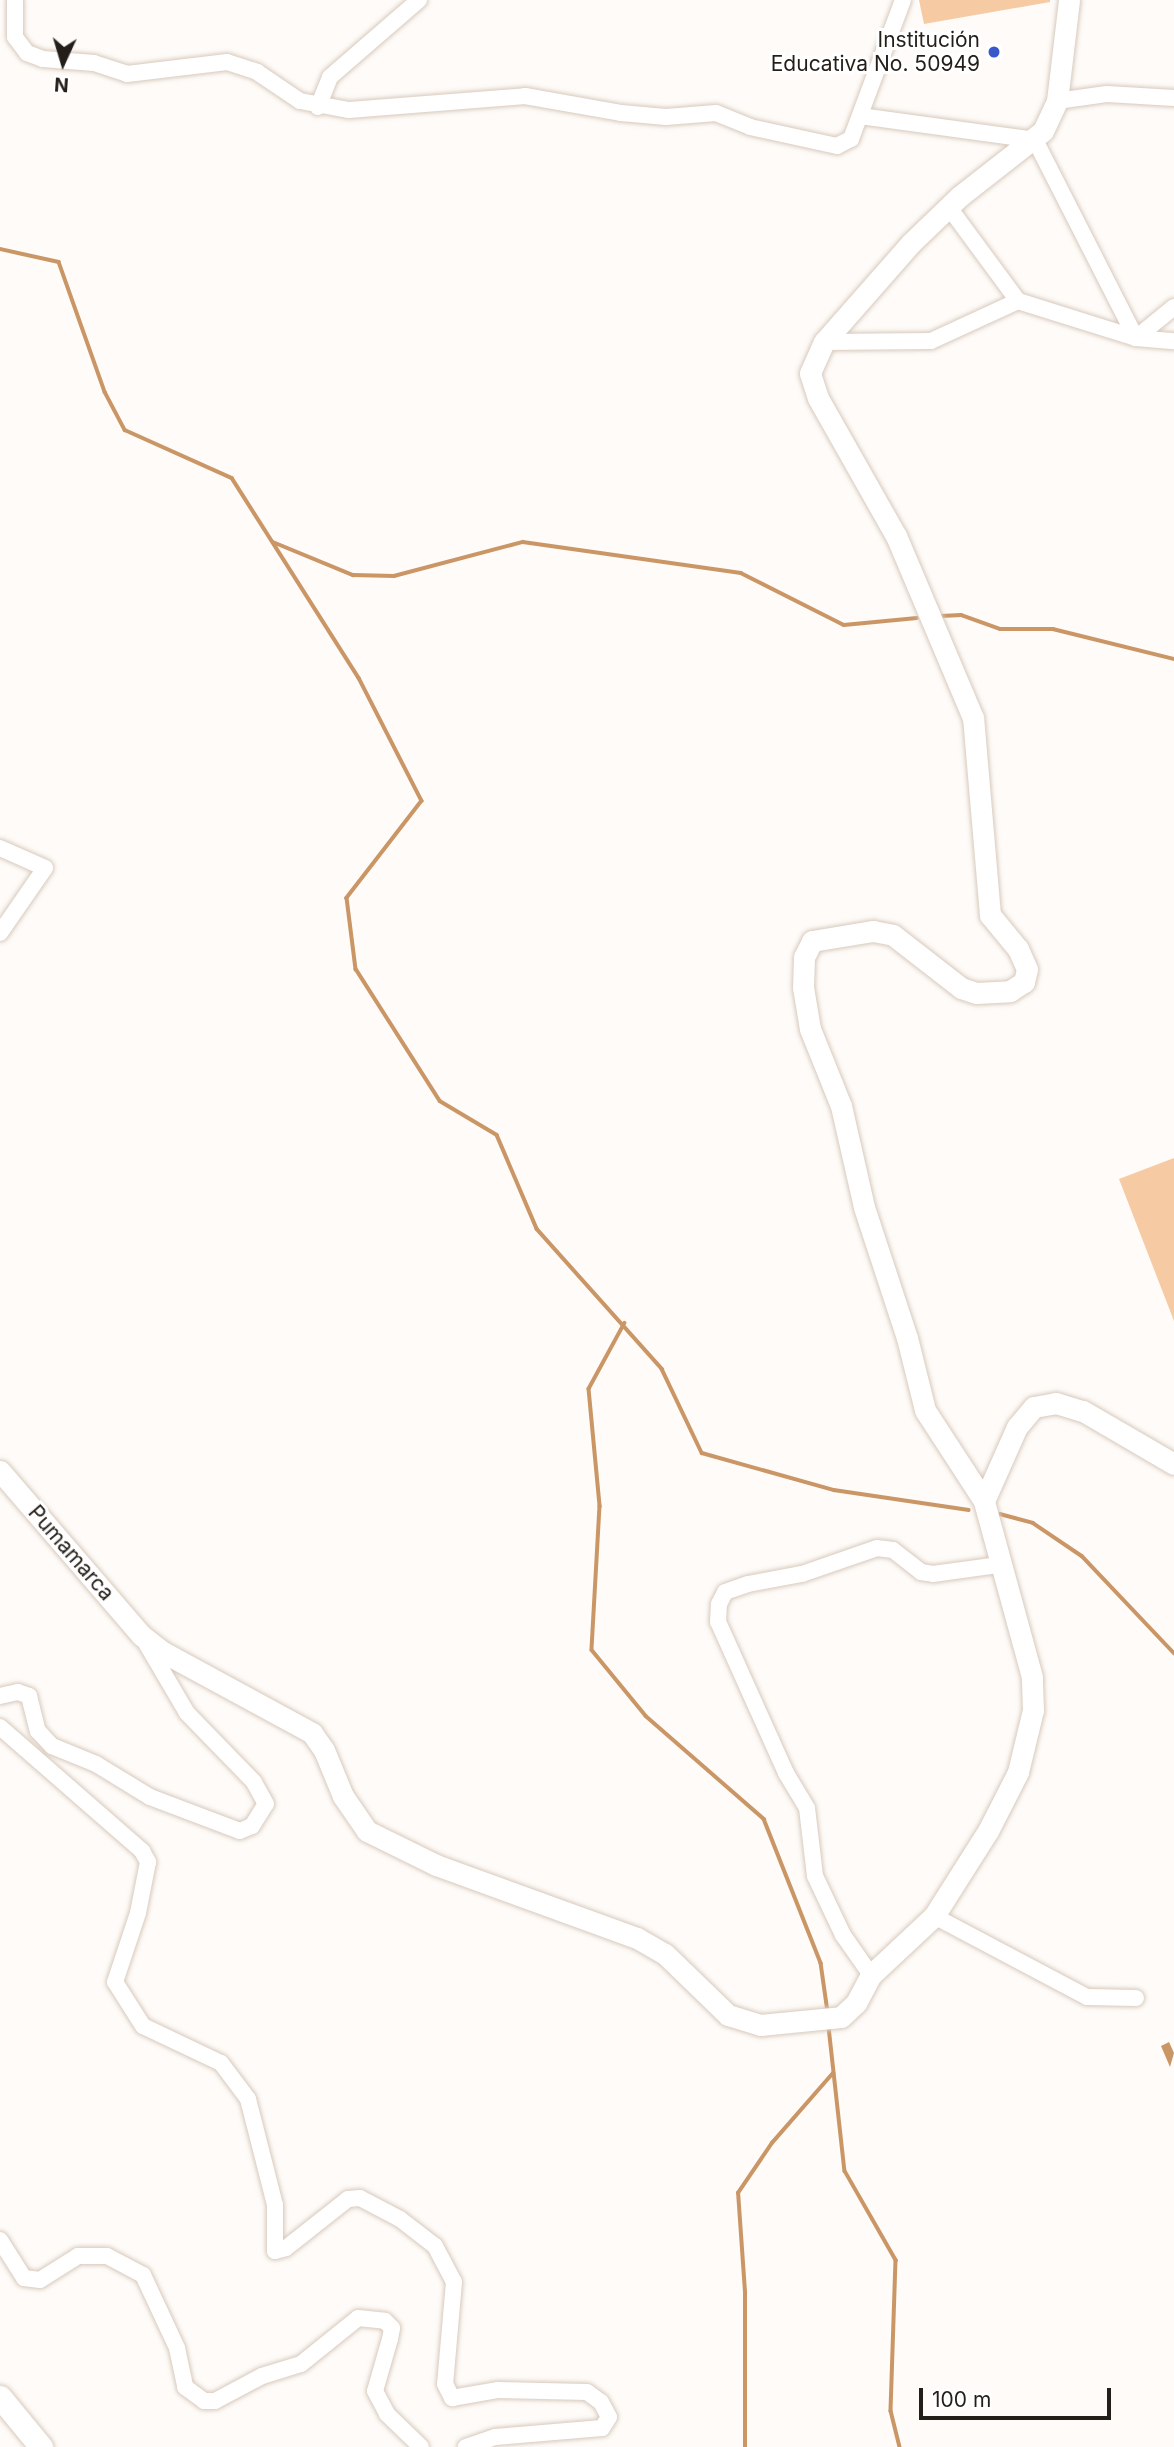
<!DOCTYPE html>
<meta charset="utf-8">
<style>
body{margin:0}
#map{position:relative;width:1174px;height:2447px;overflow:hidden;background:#fefbf8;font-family:Inter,sans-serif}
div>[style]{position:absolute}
.green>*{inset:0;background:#f6caa3}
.water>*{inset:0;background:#ca9666}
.stream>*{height:3.5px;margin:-1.75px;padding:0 1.75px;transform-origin:1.75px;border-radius:1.75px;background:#ca9666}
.roads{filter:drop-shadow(0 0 2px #d8c9bc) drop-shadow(0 0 2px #d8c9bc)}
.street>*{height:16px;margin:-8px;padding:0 8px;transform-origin:8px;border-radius:8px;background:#fff}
.secondary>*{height:21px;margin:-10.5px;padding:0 10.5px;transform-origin:10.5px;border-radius:10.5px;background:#fff}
.primary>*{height:23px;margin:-11.5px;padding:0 11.5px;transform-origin:11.5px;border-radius:11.5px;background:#fff}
.dots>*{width:19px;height:19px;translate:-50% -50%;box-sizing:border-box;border:4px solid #fff;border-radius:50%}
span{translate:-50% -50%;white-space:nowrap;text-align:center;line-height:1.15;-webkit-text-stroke:6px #fff;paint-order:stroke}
.poi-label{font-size:21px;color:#241e19}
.right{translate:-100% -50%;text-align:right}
.street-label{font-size:21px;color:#241e19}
.north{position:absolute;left:28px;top:28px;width:70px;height:70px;-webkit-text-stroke:5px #fff;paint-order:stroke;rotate:184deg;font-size:19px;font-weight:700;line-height:28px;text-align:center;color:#241e19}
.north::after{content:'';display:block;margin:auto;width:24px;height:32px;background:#241e19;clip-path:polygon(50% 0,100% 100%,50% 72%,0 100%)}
.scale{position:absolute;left:919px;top:2388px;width:192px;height:32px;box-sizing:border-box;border:4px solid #241e19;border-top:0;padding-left:9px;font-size:21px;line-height:24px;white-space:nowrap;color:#241e19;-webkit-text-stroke:5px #fff;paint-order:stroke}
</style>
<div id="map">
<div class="green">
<i style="clip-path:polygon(919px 0,1050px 0,1050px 2px,924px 24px)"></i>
<i style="clip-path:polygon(1174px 1158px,1174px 1321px,1119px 1179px)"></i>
</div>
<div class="water">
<i style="clip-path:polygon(1169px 2042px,1174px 2053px,1170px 2067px,1161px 2046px)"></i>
</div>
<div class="stream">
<i style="left:0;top:249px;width:60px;rotate:12.4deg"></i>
<i style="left:59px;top:262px;width:138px;rotate:70.5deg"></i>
<i style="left:105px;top:392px;width:43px;rotate:62.2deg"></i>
<i style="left:125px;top:430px;width:117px;rotate:24.2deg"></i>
<i style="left:232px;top:478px;width:237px;rotate:57.6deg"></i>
<i style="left:359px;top:678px;width:138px;rotate:62.9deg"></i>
<i style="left:422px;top:801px;width:123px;rotate:127.7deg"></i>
<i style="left:347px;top:898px;width:72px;rotate:82.8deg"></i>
<i style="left:356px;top:969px;width:156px;rotate:57.5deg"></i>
<i style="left:440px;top:1101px;width:66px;rotate:30.8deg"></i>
<i style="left:497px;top:1135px;width:102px;rotate:66.9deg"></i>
<i style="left:537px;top:1229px;width:188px;rotate:48.2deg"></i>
<i style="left:662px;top:1369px;width:93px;rotate:64.5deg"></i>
<i style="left:702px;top:1453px;width:137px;rotate:15.7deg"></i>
<i style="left:834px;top:1490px;width:136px;rotate:8.4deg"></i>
<i style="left:273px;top:542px;width:87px;rotate:22.4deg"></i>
<i style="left:353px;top:575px;width:41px;rotate:1.4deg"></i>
<i style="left:394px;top:576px;width:133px;rotate:-14.8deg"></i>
<i style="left:523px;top:542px;width:220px;rotate:8.1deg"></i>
<i style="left:741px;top:573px;width:115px;rotate:26.8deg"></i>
<i style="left:844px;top:625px;width:73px;rotate:-5.5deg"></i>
<i style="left:941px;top:616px;width:20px;rotate:-3deg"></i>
<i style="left:961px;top:615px;width:41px;rotate:19.7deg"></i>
<i style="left:1000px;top:629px;width:53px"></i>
<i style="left:1053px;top:629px;width:125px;rotate:13.9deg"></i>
<i style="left:625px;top:1323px;width:75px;rotate:118.6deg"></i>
<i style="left:589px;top:1389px;width:118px;rotate:84.6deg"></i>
<i style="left:600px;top:1506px;width:144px;rotate:93.2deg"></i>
<i style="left:592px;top:1650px;width:85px;rotate:50.7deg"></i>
<i style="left:646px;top:1716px;width:157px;rotate:41.1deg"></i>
<i style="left:764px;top:1819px;width:155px;rotate:68.4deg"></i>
<i style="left:821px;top:1963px;width:49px;rotate:81.9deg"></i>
<i style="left:1000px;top:1514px;width:34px;rotate:15deg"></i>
<i style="left:1033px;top:1523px;width:59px;rotate:34deg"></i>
<i style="left:1082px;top:1556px;width:134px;rotate:46.5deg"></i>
<i style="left:829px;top:2027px;width:145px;rotate:83.7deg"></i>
<i style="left:845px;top:2171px;width:103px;rotate:60.2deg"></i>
<i style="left:896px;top:2260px;width:151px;rotate:91.9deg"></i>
<i style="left:891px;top:2411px;width:37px;rotate:76deg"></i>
<i style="left:745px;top:2447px;width:155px;rotate:-90deg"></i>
<i style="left:745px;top:2292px;width:99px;rotate:-94deg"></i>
<i style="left:738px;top:2193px;width:60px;rotate:-55.8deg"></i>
<i style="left:772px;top:2143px;width:93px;rotate:-48.9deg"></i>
</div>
<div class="roads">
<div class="street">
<i style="left:15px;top:0;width:37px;rotate:90deg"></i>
<i style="left:15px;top:37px;width:20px;rotate:53deg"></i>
<i style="left:27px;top:53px;width:17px;rotate:21deg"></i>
<i style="left:43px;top:59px;width:51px;rotate:4.5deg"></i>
<i style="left:94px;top:63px;width:35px;rotate:18deg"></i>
<i style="left:127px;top:74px;width:101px;rotate:-6.8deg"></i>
<i style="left:227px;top:62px;width:32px;rotate:18deg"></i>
<i style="left:257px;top:72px;width:52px;rotate:34deg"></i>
<i style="left:300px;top:101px;width:50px;rotate:10.4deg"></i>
<i style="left:349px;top:110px;width:177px;rotate:-4.5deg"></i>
<i style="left:525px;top:96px;width:97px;rotate:10deg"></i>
<i style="left:621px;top:113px;width:45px;rotate:5.1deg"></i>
<i style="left:666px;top:117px;width:50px;rotate:-4.6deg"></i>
<i style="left:716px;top:113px;width:37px;rotate:22deg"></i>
<i style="left:750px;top:127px;width:89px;rotate:12.3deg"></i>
<i style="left:837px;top:146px;width:16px;rotate:-27deg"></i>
<i style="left:851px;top:139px;width:148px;rotate:-69.5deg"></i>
<i style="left:1057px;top:101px;width:50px;rotate:-8deg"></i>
<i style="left:1107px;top:94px;width:67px;rotate:3.4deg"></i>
<i style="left:318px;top:107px;width:32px;rotate:-68deg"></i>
<i style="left:330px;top:77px;width:118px;rotate:-40.9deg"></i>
<i style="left:860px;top:116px;width:177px;rotate:7.8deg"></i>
<i style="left:1035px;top:140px;width:222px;rotate:63deg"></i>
<i style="left:1136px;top:338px;width:49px;rotate:-39.2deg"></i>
<i style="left:948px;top:206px;width:118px;rotate:53.6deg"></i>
<i style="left:824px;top:342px;width:107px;rotate:-0.5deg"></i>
<i style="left:931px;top:341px;width:96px;rotate:-24.7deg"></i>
<i style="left:1018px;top:301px;width:124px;rotate:17.4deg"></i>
<i style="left:1136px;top:338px;width:38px;rotate:5deg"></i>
<i style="left:0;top:848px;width:49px;rotate:24deg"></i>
<i style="left:45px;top:868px;width:79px;rotate:124.7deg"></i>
<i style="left:0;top:1696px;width:18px;rotate:-13deg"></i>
<i style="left:18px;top:1692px;width:12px;rotate:20deg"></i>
<i style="left:29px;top:1696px;width:36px;rotate:76deg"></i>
<i style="left:38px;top:1731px;width:21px;rotate:47deg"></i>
<i style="left:52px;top:1746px;width:48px;rotate:22.2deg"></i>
<i style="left:96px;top:1764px;width:63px;rotate:31.4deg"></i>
<i style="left:150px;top:1797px;width:96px;rotate:20.7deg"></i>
<i style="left:240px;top:1831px;width:13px;rotate:-23deg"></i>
<i style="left:252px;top:1826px;width:26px;rotate:-58deg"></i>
<i style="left:266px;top:1804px;width:25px;rotate:-119deg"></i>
<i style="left:254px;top:1782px;width:96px;rotate:-134.2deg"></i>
<i style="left:187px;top:1713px;width:81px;rotate:-120.4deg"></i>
<i style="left:0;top:1727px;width:189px;rotate:41.1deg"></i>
<i style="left:142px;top:1851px;width:13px;rotate:61deg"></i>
<i style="left:148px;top:1862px;width:52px;rotate:101.1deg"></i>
<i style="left:138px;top:1913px;width:73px;rotate:108.4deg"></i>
<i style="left:115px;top:1982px;width:52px;rotate:57.5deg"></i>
<i style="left:143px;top:2026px;width:86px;rotate:25.4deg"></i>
<i style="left:221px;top:2063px;width:45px;rotate:53.1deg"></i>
<i style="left:248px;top:2099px;width:109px;rotate:75.7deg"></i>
<i style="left:275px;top:2205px;width:46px;rotate:90deg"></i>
<i style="left:275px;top:2251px;width:11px;rotate:-15deg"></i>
<i style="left:286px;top:2248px;width:79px;rotate:-38.3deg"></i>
<i style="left:348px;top:2199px;width:12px;rotate:-5deg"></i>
<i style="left:360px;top:2198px;width:45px;rotate:27.7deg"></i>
<i style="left:400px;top:2219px;width:44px;rotate:37.6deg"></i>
<i style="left:435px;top:2246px;width:41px;rotate:62.2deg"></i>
<i style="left:454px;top:2282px;width:102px;rotate:95deg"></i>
<i style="left:445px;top:2384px;width:16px;rotate:63deg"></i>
<i style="left:452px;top:2398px;width:47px;rotate:-9.9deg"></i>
<i style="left:498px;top:2390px;width:89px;rotate:1.3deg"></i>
<i style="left:587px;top:2392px;width:17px;rotate:36deg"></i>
<i style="left:601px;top:2402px;width:17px;rotate:62deg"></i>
<i style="left:609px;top:2417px;width:13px;rotate:122deg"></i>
<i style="left:602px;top:2428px;width:107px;rotate:175.2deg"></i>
<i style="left:495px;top:2437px;width:31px;rotate:161deg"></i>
<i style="left:934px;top:1916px;width:173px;rotate:27.9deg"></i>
<i style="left:1087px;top:1997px;width:49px;rotate:1.2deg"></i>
<i style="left:871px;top:1975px;width:49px;rotate:-125deg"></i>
<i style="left:843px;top:1935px;width:65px;rotate:-115.4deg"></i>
<i style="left:815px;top:1876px;width:68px;rotate:-96.7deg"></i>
<i style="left:807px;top:1808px;width:41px;rotate:-121deg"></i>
<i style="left:786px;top:1773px;width:166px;rotate:-114.2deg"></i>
<i style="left:718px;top:1622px;width:18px;rotate:-87deg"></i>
<i style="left:719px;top:1604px;width:13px;rotate:-63deg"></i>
<i style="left:725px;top:1592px;width:24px;rotate:-19deg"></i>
<i style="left:748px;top:1584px;width:55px;rotate:-10.5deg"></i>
<i style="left:802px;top:1574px;width:79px;rotate:-19.1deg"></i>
<i style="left:877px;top:1548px;width:16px;rotate:7deg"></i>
<i style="left:893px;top:1550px;width:36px;rotate:38deg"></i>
<i style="left:921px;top:1572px;width:12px;rotate:9deg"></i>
<i style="left:933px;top:1574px;width:67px;rotate:-7.8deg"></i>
<i style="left:0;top:2240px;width:45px;rotate:57.7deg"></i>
<i style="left:24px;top:2278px;width:16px;rotate:7deg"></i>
<i style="left:40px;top:2280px;width:45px;rotate:-32.3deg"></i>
<i style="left:78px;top:2256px;width:29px"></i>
<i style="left:107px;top:2256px;width:41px;rotate:27.8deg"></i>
<i style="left:143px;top:2275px;width:81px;rotate:65deg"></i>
<i style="left:177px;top:2348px;width:40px;rotate:78deg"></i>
<i style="left:185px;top:2387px;width:24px;rotate:36deg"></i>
<i style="left:204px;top:2401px;width:11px"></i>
<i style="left:215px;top:2401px;width:53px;rotate:-28deg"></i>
<i style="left:262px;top:2376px;width:41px;rotate:-17.1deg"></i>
<i style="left:301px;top:2364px;width:73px;rotate:-38.9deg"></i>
<i style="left:358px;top:2318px;width:27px;rotate:6deg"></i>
<i style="left:385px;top:2321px;width:10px;rotate:45deg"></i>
<i style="left:392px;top:2328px;width:11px;rotate:100deg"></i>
<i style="left:390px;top:2339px;width:54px;rotate:106.1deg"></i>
<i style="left:375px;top:2391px;width:26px;rotate:62deg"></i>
<i style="left:387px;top:2414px;width:47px;rotate:44.1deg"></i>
</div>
<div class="secondary">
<i style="left:0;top:1471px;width:216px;rotate:49.3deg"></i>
<i style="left:141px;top:1635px;width:28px;rotate:38deg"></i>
<i style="left:163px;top:1652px;width:170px;rotate:28.5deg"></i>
<i style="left:312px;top:1733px;width:21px;rotate:55deg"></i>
<i style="left:324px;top:1750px;width:50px;rotate:67.6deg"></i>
<i style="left:343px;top:1796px;width:42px;rotate:55.6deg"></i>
<i style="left:367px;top:1831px;width:77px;rotate:26.2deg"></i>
<i style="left:436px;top:1865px;width:214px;rotate:20deg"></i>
<i style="left:637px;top:1938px;width:32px;rotate:30deg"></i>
<i style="left:665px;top:1954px;width:88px;rotate:44.1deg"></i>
<i style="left:728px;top:2015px;width:34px;rotate:17deg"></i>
<i style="left:760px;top:2025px;width:81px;rotate:-5.6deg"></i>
<i style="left:841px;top:2017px;width:21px;rotate:-43deg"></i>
<i style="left:856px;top:2003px;width:32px;rotate:-62deg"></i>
<i style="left:871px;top:1975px;width:86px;rotate:-43.1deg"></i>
<i style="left:934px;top:1916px;width:101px;rotate:-57.6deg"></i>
<i style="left:988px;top:1831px;width:66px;rotate:-63deg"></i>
<i style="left:1018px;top:1772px;width:64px;rotate:-76.4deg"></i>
<i style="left:1033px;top:1710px;width:33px;rotate:-92deg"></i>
<i style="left:1032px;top:1677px;width:182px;rotate:-105.3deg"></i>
<i style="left:984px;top:1501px;width:108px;rotate:-123deg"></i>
<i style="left:925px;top:1410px;width:74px;rotate:-104deg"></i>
<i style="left:907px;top:1338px;width:138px;rotate:-108.2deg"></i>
<i style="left:864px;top:1207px;width:104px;rotate:-102.8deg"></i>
<i style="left:841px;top:1106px;width:83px;rotate:-111.9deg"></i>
<i style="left:810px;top:1029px;width:43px;rotate:-99.5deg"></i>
<i style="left:803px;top:987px;width:30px;rotate:-88deg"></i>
<i style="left:804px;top:957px;width:18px;rotate:-63deg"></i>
<i style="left:812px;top:941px;width:62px;rotate:-9.3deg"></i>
<i style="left:873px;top:931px;width:20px;rotate:11deg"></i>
<i style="left:893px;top:935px;width:86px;rotate:37.9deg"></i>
<i style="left:961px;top:988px;width:16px;rotate:18deg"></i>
<i style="left:976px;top:993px;width:34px;rotate:-3deg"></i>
<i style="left:1010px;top:991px;width:17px;rotate:-33deg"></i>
<i style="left:1024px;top:982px;width:13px;rotate:-77deg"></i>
<i style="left:1027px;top:969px;width:22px;rotate:-114deg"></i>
<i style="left:1018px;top:949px;width:44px;rotate:-129.5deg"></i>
<i style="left:990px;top:915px;width:198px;rotate:-94.9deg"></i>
<i style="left:973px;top:718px;width:198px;rotate:-112.9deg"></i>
<i style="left:896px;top:536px;width:159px;rotate:-119.5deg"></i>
<i style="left:818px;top:398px;width:26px;rotate:-108deg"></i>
<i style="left:810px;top:373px;width:34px;rotate:-66deg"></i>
<i style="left:824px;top:342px;width:132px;rotate:-48.7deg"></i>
<i style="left:911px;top:243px;width:68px;rotate:-43.8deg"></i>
<i style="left:960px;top:196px;width:105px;rotate:-38.1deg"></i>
<i style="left:1043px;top:131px;width:33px;rotate:-65deg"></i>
<i style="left:1057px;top:101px;width:102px;rotate:-83.2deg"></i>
<i style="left:984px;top:1501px;width:81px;rotate:-66deg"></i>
<i style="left:1017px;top:1427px;width:26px;rotate:-50deg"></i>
<i style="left:1034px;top:1407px;width:22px;rotate:-10deg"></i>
<i style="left:1056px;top:1403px;width:28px;rotate:17deg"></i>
<i style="left:1083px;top:1411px;width:105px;rotate:30.2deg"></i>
</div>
<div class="primary">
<i style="left:0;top:2397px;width:65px;rotate:50.6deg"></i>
</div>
</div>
<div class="dots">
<i style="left:994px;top:52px;background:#3958c9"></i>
</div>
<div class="poi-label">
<span class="right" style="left:980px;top:52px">Institución<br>Educativa No. 50949</span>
</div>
<div class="street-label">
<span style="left:71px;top:1553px;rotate:49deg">Pumamarca</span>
</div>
<div class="north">N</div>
<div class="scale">100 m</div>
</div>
